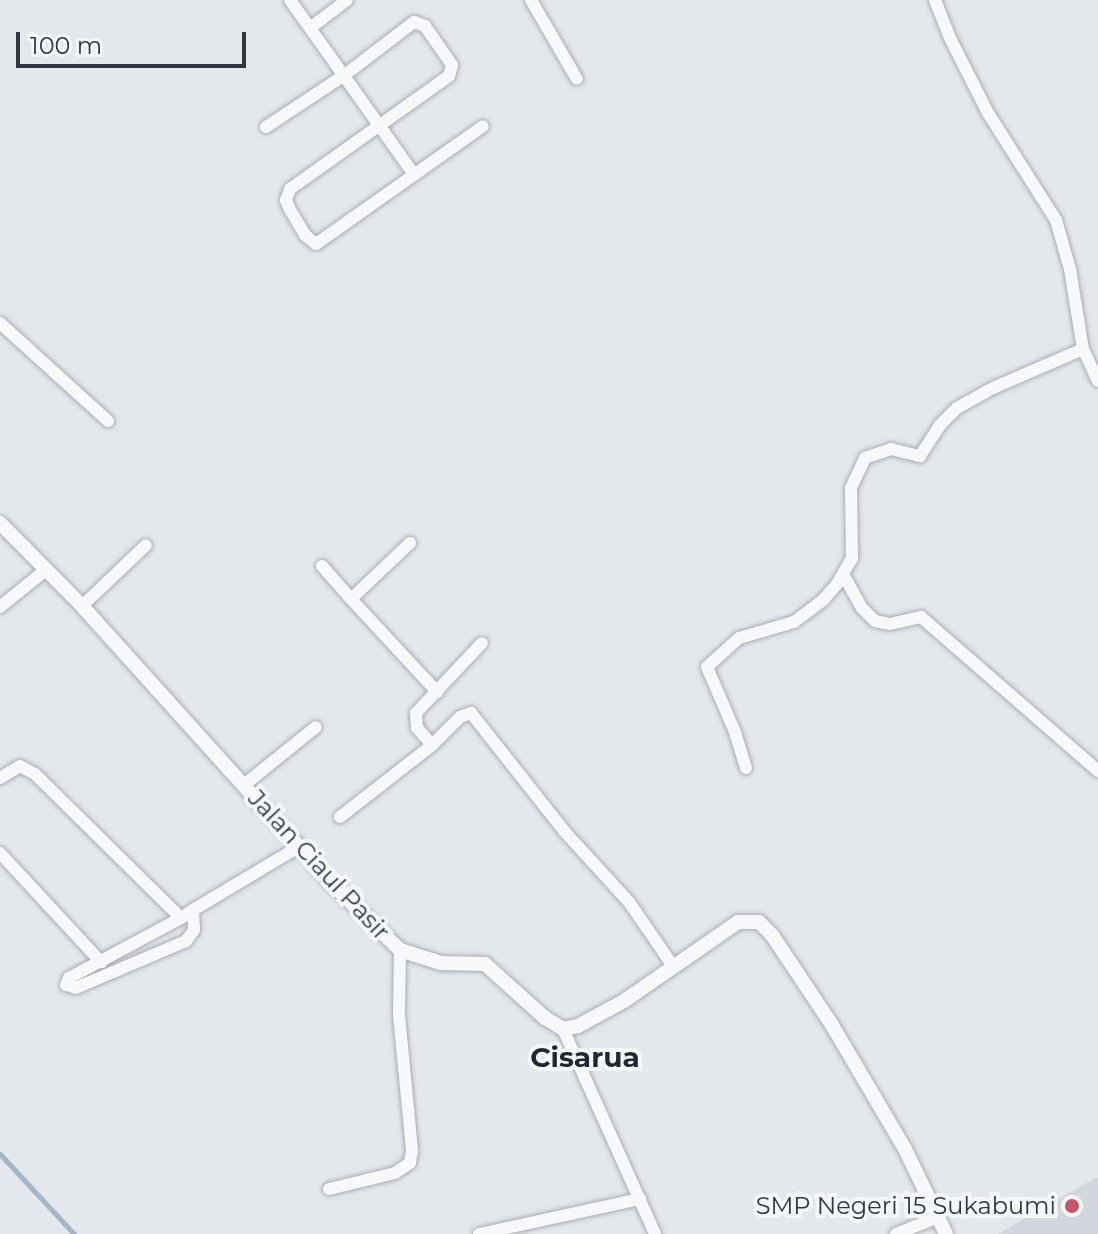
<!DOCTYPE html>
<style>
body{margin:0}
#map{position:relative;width:1098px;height:1234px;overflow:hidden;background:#e4e7eb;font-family:Montserrat,sans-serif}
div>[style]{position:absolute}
.built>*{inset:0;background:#d3d6dc}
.stream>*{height:5px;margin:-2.5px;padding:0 2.5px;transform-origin:2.5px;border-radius:2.5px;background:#a3b6c7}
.roads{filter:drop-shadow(0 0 2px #aaaeb5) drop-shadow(0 0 2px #aaaeb5)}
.minor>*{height:12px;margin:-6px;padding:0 6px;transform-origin:6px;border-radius:6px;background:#f7f8f9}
.tertiary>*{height:14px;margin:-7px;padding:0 7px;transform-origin:7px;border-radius:7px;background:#f7f8f9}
.dots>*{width:22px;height:22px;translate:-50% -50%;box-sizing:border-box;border:4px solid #f4f6f8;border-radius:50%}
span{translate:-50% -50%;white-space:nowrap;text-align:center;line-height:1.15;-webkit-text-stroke:8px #f4f6f8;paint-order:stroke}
.street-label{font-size:24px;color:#2e3641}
.poi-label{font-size:24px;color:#2e3641}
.right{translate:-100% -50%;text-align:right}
.quarter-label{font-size:28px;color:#1f2733;font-weight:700}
.scale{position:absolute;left:16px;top:32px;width:230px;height:36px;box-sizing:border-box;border:4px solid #2e3641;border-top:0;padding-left:10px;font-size:24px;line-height:28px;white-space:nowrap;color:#2e3641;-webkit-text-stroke:6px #f4f6f8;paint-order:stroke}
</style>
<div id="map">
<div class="built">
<i style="clip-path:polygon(1095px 1178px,1098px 1178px,1098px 1234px,998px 1234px)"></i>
</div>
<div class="stream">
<i style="left:0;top:1154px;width:109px;rotate:47.2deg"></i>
</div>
<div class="roads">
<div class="minor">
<i style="left:290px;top:0;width:212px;rotate:54.6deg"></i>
<i style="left:531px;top:0;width:91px;rotate:59.8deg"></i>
<i style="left:935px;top:0;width:41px;rotate:68.5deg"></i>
<i style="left:950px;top:38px;width:84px;rotate:63.1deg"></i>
<i style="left:988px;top:113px;width:127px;rotate:57.6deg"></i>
<i style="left:1056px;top:220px;width:51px;rotate:74.1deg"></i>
<i style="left:1070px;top:269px;width:81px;rotate:80.8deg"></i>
<i style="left:1083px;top:349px;width:35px;rotate:65deg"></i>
<i style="left:310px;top:28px;width:46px;rotate:-37.1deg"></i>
<i style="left:266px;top:127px;width:96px;rotate:-33.5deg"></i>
<i style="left:346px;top:74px;width:86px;rotate:-37.4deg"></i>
<i style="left:414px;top:22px;width:12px;rotate:20deg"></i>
<i style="left:425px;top:26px;width:47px;rotate:55.3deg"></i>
<i style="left:452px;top:65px;width:11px;rotate:105deg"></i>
<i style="left:449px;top:76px;width:195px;rotate:144.6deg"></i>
<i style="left:290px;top:189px;width:12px;rotate:110deg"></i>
<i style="left:286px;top:200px;width:9px;rotate:69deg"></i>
<i style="left:289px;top:208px;width:31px;rotate:59deg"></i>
<i style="left:305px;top:235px;width:14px;rotate:39deg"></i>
<i style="left:316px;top:244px;width:204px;rotate:-35.2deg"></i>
<i style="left:0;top:323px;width:146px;rotate:42.2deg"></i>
<i style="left:410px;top:543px;width:81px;rotate:136.5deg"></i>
<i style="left:351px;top:599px;width:127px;rotate:47.2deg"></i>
<i style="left:322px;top:566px;width:44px;rotate:48.7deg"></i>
<i style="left:843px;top:574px;width:39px;rotate:61deg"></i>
<i style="left:862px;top:608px;width:18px;rotate:45deg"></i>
<i style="left:875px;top:621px;width:15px;rotate:11deg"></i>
<i style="left:890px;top:624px;width:32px;rotate:-13deg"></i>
<i style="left:921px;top:617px;width:235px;rotate:41deg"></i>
<i style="left:82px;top:606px;width:88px;rotate:-43.6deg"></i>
<i style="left:0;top:607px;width:60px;rotate:-39deg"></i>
<i style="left:432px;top:745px;width:23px;rotate:-131deg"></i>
<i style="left:417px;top:728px;width:15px;rotate:-94deg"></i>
<i style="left:416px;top:713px;width:96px;rotate:-46.7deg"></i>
<i style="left:746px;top:768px;width:38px;rotate:-107deg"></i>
<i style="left:735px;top:732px;width:71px;rotate:-113.3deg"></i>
<i style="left:707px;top:667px;width:43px;rotate:-42.2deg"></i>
<i style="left:739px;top:638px;width:57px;rotate:-16.2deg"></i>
<i style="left:794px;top:622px;width:38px;rotate:-37deg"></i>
<i style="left:824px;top:599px;width:20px;rotate:-49deg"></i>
<i style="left:837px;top:584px;width:30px;rotate:-60deg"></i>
<i style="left:852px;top:558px;width:70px;rotate:-90.8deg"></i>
<i style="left:851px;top:488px;width:33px;rotate:-65deg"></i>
<i style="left:865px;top:458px;width:28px;rotate:-19deg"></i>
<i style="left:891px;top:449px;width:30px;rotate:14deg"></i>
<i style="left:920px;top:456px;width:37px;rotate:-57deg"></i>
<i style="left:940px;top:425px;width:24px;rotate:-45deg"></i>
<i style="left:957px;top:408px;width:41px;rotate:-29.1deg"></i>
<i style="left:993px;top:388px;width:98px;rotate:-23.4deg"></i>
<i style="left:0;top:778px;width:23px;rotate:-31deg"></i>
<i style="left:20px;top:766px;width:17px;rotate:28deg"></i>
<i style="left:35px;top:774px;width:205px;rotate:44.6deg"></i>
<i style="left:244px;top:785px;width:92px;rotate:-38.9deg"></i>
<i style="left:340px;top:817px;width:117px;rotate:-38deg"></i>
<i style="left:432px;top:745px;width:40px;rotate:-45deg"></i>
<i style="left:460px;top:717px;width:12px;rotate:-20deg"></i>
<i style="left:471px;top:713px;width:152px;rotate:51.7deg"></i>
<i style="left:565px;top:832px;width:95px;rotate:47.6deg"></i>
<i style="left:629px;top:902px;width:78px;rotate:55.5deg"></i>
<i style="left:0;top:853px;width:149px;rotate:47.2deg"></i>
<i style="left:193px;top:910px;width:20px;rotate:87deg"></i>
<i style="left:194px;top:930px;width:14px;rotate:126deg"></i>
<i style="left:186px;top:941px;width:120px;rotate:156.9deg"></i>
<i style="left:76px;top:988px;width:10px;rotate:-163deg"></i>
<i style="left:66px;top:985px;width:8px;rotate:-67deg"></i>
<i style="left:69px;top:978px;width:127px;rotate:-28.2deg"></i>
<i style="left:181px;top:918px;width:14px;rotate:-34deg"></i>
<i style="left:193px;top:910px;width:125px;rotate:-30.9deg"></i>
<i style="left:563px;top:1029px;width:225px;rotate:65.8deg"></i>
<i style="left:329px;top:1189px;width:68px;rotate:-13.6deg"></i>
<i style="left:395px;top:1173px;width:18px;rotate:-34deg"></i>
<i style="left:410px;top:1163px;width:13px;rotate:-81deg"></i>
<i style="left:412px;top:1150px;width:137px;rotate:-95.5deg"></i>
<i style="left:399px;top:1014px;width:64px;rotate:-89.1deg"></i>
<i style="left:479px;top:1234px;width:165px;rotate:-12.3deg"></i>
<i style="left:896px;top:1234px;width:45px;rotate:-22deg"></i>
</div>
<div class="tertiary">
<i style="left:0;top:523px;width:117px;rotate:45.3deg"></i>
<i style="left:82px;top:606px;width:377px;rotate:48deg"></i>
<i style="left:334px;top:886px;width:92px;rotate:44.1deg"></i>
<i style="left:400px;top:950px;width:43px;rotate:17.6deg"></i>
<i style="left:441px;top:963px;width:44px;rotate:1.3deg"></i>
<i style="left:485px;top:964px;width:81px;rotate:42deg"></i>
<i style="left:545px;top:1018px;width:21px;rotate:31deg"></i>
<i style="left:563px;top:1029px;width:15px;rotate:-11deg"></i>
<i style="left:578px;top:1026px;width:52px;rotate:-28.5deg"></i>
<i style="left:624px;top:1001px;width:139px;rotate:-34.7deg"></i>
<i style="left:738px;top:922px;width:21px"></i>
<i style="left:759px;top:922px;width:18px;rotate:45deg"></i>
<i style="left:772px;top:935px;width:108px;rotate:56.3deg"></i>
<i style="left:832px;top:1025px;width:144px;rotate:59.5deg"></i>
<i style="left:905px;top:1149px;width:94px;rotate:64.2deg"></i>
</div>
</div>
<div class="dots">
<i style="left:1072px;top:1206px;background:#c1586c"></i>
</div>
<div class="street-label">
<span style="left:319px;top:865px;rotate:47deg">Jalan Ciaul Pasir</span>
</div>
<div class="poi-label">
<span class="right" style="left:1056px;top:1206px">SMP Negeri 15 Sukabumi</span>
</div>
<div class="quarter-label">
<span style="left:585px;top:1057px">Cisarua</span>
</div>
<div class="scale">100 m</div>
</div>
